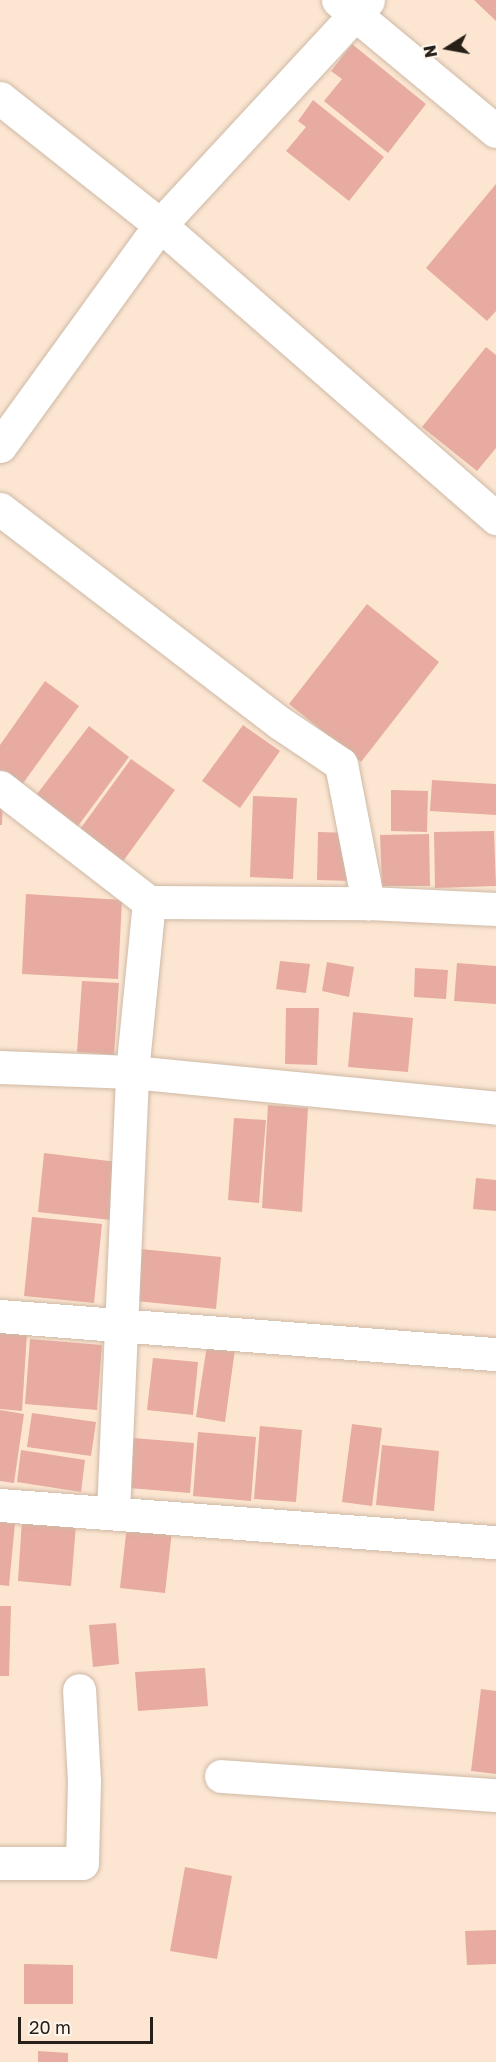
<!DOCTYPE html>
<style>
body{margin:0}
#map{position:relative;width:496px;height:2062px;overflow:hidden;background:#fce6d2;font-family:"Golos Text",sans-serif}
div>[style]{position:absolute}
.building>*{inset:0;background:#e7aba1}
.roads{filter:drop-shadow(0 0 2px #ceb9a6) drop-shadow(0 0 2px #ceb9a6)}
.minor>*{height:33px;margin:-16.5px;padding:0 16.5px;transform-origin:16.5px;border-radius:16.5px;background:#fff}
span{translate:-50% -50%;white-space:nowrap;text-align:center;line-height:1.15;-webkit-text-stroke:4.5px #fef5ed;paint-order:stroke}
.north{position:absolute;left:418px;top:18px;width:60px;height:60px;-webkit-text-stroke:4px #fef5ed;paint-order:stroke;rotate:259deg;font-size:16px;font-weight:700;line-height:24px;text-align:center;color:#272018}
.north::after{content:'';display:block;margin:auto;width:21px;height:27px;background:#272018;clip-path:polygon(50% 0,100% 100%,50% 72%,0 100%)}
.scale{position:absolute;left:18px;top:2017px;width:135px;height:27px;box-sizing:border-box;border:3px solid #272018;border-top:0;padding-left:8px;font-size:18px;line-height:21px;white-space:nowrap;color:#272018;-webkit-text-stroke:4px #fef5ed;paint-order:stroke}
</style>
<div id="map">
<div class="building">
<i style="clip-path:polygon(474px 0,496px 0,496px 21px)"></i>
<i style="clip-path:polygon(352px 44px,426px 104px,388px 153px,324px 101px,342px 79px,331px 71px)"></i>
<i style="clip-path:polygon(313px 100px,384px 157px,349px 201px,286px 151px,306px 127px,298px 121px)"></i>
<i style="clip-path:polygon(496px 184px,496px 311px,487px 321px,426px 268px)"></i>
<i style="clip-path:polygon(486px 347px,496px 355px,496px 448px,477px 471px,422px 427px)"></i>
<i style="clip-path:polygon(367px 604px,439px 662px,361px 762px,289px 704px)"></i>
<i style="clip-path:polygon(45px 681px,79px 706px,21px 786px,0 771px,0 745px)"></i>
<i style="clip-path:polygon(243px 725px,280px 751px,240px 808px,202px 781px)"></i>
<i style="clip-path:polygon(89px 726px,129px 757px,75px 830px,34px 798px)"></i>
<i style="clip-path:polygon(131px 759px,175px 790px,121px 864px,78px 832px)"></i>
<i style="clip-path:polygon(432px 780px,496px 784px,496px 815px,430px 811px)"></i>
<i style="clip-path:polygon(391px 790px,428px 791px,427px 832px,391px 831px)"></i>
<i style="clip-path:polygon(0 793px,3px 793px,2px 825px,0 825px)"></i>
<i style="clip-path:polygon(253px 796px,297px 798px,293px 879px,250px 877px)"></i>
<i style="clip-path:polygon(494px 831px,496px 886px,435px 888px,434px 832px)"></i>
<i style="clip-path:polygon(318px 832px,353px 833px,352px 881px,317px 880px)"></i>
<i style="clip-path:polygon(429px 834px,430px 886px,382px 886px,380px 835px)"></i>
<i style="clip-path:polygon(26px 894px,122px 900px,118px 979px,22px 974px)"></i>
<i style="clip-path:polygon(280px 961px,310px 964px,306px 993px,276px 989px)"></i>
<i style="clip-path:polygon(327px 962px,354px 967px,349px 997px,322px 991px)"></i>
<i style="clip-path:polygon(457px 963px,496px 966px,496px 1004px,454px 1001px)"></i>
<i style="clip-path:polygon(415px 968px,448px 970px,446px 999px,414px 997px)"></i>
<i style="clip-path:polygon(82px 981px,119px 983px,114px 1055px,77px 1052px)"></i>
<i style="clip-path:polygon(286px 1008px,319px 1008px,317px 1065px,285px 1064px)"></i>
<i style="clip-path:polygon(353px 1012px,413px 1018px,408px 1072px,348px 1067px)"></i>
<i style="clip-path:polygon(268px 1105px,308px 1108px,302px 1212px,262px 1208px)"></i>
<i style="clip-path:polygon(234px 1118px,266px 1120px,259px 1203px,228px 1200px)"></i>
<i style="clip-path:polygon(44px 1153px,117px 1162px,111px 1220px,38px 1212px)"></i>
<i style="clip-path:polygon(476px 1178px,496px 1180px,496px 1211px,473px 1209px)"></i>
<i style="clip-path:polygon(32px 1217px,102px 1224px,94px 1303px,24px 1296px)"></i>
<i style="clip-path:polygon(141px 1249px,221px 1257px,216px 1309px,136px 1301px)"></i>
<i style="clip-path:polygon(0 1331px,27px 1333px,22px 1411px,0 1409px)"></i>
<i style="clip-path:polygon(30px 1339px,102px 1345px,97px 1410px,25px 1404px)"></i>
<i style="clip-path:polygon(207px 1345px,235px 1349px,225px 1422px,196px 1417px)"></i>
<i style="clip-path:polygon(153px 1358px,198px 1362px,193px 1415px,147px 1410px)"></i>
<i style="clip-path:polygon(0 1410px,24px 1414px,14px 1483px,0 1481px)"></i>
<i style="clip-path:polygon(32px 1413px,96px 1422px,91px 1456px,27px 1447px)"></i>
<i style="clip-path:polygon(352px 1424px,382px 1428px,372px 1506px,342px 1502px)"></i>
<i style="clip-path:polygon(260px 1426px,302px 1430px,296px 1502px,254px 1499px)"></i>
<i style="clip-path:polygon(198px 1432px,256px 1437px,251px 1501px,193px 1496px)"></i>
<i style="clip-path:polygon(133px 1438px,194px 1443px,190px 1493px,129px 1488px)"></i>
<i style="clip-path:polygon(382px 1445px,439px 1451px,434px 1511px,376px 1505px)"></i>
<i style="clip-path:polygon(21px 1450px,85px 1460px,81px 1492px,17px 1482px)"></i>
<i style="clip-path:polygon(22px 1520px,76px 1525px,71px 1586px,18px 1581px)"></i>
<i style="clip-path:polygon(0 1521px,15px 1523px,9px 1586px,0 1585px)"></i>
<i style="clip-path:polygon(127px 1525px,172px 1531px,165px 1593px,120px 1588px)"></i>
<i style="clip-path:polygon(0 1606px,11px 1606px,9px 1676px,0 1676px)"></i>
<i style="clip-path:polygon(116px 1623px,119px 1664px,93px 1667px,89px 1625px)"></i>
<i style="clip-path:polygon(205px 1668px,208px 1706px,138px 1711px,135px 1672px)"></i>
<i style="clip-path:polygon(481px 1689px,496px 1691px,496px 1774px,471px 1771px)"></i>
<i style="clip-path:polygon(185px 1867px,232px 1876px,217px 1959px,170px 1951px)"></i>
<i style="clip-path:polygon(496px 1930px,496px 1964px,467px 1965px,465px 1931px)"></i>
<i style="clip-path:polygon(24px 1964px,73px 1965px,73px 2004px,24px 2004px)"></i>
<i style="clip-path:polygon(38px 2051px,68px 2053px,68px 2062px,38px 2062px)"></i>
</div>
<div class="roads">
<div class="minor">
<i style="left:338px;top:0;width:205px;rotate:39.7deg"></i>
<i style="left:0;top:98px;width:204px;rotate:38.4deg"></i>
<i style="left:160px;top:225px;width:446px;rotate:41.1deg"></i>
<i style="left:0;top:446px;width:273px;rotate:-54.1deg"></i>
<i style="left:160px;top:225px;width:306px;rotate:-47.2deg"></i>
<i style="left:0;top:509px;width:352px;rotate:37.4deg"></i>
<i style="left:280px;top:723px;width:73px;rotate:33.9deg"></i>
<i style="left:341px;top:764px;width:142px;rotate:79deg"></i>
<i style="left:0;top:787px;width:188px;rotate:37.7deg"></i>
<i style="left:149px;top:902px;width:219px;rotate:0.3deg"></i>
<i style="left:368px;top:903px;width:128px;rotate:2.7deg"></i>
<i style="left:0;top:1067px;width:132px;rotate:2.2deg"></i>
<i style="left:132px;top:1072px;width:366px;rotate:5.6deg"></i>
<i style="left:0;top:1316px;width:497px;rotate:4.4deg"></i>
<i style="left:0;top:1505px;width:497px;rotate:4.3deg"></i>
<i style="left:113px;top:1512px;width:440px;rotate:-87.5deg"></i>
<i style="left:132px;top:1072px;width:171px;rotate:-84.3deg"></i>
<i style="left:221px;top:1776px;width:276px;rotate:4deg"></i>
<i style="left:0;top:1863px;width:82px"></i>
<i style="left:82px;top:1863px;width:82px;rotate:-88.6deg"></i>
<i style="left:84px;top:1781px;width:91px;rotate:-93.1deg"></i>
</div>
</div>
<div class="north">N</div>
<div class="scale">20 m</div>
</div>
